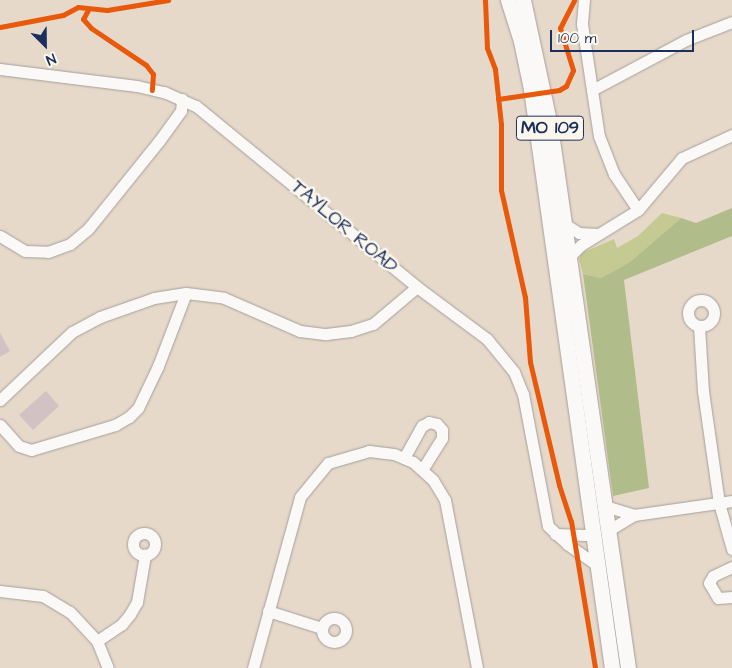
<!DOCTYPE html>
<style>
body{margin:0}
#map{position:relative;width:732px;height:668px;overflow:hidden;background:#e6d9c9;font-family:"Architects Daughter",sans-serif}
div>[style]{position:absolute}
.green>*{inset:0;background:#c4ca91}
.forest>*{inset:0;background:#b1bc8b}
.building>*{inset:0;background:#d2c2c4}
.roads{filter:drop-shadow(0 0 1px #a59f9c) drop-shadow(0 0 1px #a59f9c)}
.minor>*{height:11px;margin:-5.5px;padding:0 5.5px;transform-origin:5.5px;border-radius:5.5px;background:#fbf9f7}
.minor>.ring{margin:-5.5px;padding:0;box-sizing:content-box;background:none;border:11px solid #fbf9f7;border-radius:50%}
.major>*{height:15px;margin:-7.5px;padding:0 7.5px;transform-origin:7.5px;border-radius:7.5px;background:#fbf9f7}
.cycleway>*{height:5px;margin:-2.5px;padding:0 2.5px;transform-origin:2.5px;border-radius:2.5px;background:#e8590c}
span{translate:-50% -50%;white-space:nowrap;text-align:center;line-height:1.15;-webkit-text-stroke:5px #fbf7ec;paint-order:stroke}
.shield-label span{padding:1px 4px;background:#fbf7ec;border:1px solid;border-radius:4px;-webkit-text-stroke-width:0}
.shield-label{font-size:18px;color:#1b2f5e;font-weight:700}
.street-label{font-size:19px;color:#1b2f5e}
.north{position:absolute;left:20px;top:20px;width:50px;height:50px;-webkit-text-stroke:4px #fbf7ec;paint-order:stroke;rotate:157deg;font-size:14px;font-weight:700;line-height:20px;text-align:center;color:#1b2f5e}
.north::after{content:'';display:block;margin:auto;width:18px;height:22px;background:#1b2f5e;clip-path:polygon(50% 0,100% 100%,50% 72%,0 100%)}
.scale{position:absolute;left:550px;top:30px;width:144px;height:22px;box-sizing:border-box;border:2px solid #1b2f5e;border-top:0;padding-left:6px;font-size:15px;line-height:18px;white-space:nowrap;color:#1b2f5e;-webkit-text-stroke:4px #fbf7ec;paint-order:stroke}
</style>
<div id="map">
<div class="green">
<i style="clip-path:polygon(662px 213px,681px 218px,630px 262px,601px 278px,583px 274px,579px 259px,582px 253px,614px 239px,617px 248px,638px 236px)"></i>
</div>
<div class="forest">
<i style="clip-path:polygon(732px 208px,732px 236px,624px 280px,649px 488px,613px 496px,583px 274px,601px 278px,630px 262px,681px 218px,696px 223px)"></i>
</div>
<div class="building">
<i style="clip-path:polygon(0 333px,10px 351px,0 357px)"></i>
<i style="clip-path:polygon(46px 391px,59px 406px,33px 430px,19px 415px)"></i>
</div>
<div class="roads">
<div class="minor">
<i style="left:584px;top:0;width:24px;rotate:95deg"></i>
<i style="left:582px;top:24px;width:113px;rotate:81.4deg"></i>
<i style="left:599px;top:136px;width:41px;rotate:68.5deg"></i>
<i style="left:614px;top:174px;width:43px;rotate:56.3deg"></i>
<i style="left:0;top:69px;width:138px;rotate:7.1deg"></i>
<i style="left:137px;top:86px;width:28px;rotate:13deg"></i>
<i style="left:164px;top:92px;width:35px;rotate:24deg"></i>
<i style="left:196px;top:106px;width:286px;rotate:39.3deg"></i>
<i style="left:417px;top:287px;width:87px;rotate:36.6deg"></i>
<i style="left:487px;top:339px;width:43px;rotate:50.7deg"></i>
<i style="left:514px;top:372px;width:24px;rotate:68deg"></i>
<i style="left:523px;top:394px;width:134px;rotate:79.3deg"></i>
<i style="left:548px;top:526px;width:26px;rotate:43deg"></i>
<i style="left:567px;top:544px;width:37px;rotate:35deg"></i>
<i style="left:592px;top:90px;width:106px;rotate:-28deg"></i>
<i style="left:686px;top:40px;width:49px;rotate:-21.4deg"></i>
<i style="left:565px;top:224px;width:17px;rotate:33deg"></i>
<i style="left:579px;top:233px;width:19px;rotate:3deg"></i>
<i style="left:0;top:236px;width:29px;rotate:31deg"></i>
<i style="left:25px;top:251px;width:23px;rotate:2deg"></i>
<i style="left:48px;top:252px;width:23px;rotate:-20deg"></i>
<i style="left:70px;top:244px;width:23px;rotate:-40deg"></i>
<i style="left:88px;top:229px;width:113px;rotate:-51.1deg"></i>
<i style="left:159px;top:141px;width:37px;rotate:-54deg"></i>
<i style="left:181px;top:111px;width:12px;rotate:-85deg"></i>
<i style="left:569px;top:257px;width:17px;rotate:-45deg"></i>
<i style="left:581px;top:245px;width:67px;rotate:-31.6deg"></i>
<i style="left:638px;top:210px;width:68px;rotate:-49.8deg"></i>
<i style="left:682px;top:158px;width:55px;rotate:-24.7deg"></i>
<i class="ring" style="left:688px;top:300px;width:15px;height:15px"></i>
<i style="left:699px;top:326px;width:65px;rotate:86.5deg"></i>
<i style="left:703px;top:391px;width:113px;rotate:81.9deg"></i>
<i style="left:719px;top:503px;width:48px;rotate:74.2deg"></i>
<i style="left:0;top:400px;width:99px;rotate:-43.4deg"></i>
<i style="left:72px;top:332px;width:32px;rotate:-28deg"></i>
<i style="left:100px;top:317px;width:57px;rotate:-19.4deg"></i>
<i style="left:154px;top:298px;width:32px;rotate:-9deg"></i>
<i style="left:186px;top:293px;width:38px;rotate:7deg"></i>
<i style="left:224px;top:298px;width:83px;rotate:23.5deg"></i>
<i style="left:300px;top:331px;width:26px;rotate:7deg"></i>
<i style="left:326px;top:334px;width:25px;rotate:-7deg"></i>
<i style="left:351px;top:331px;width:23px;rotate:-18deg"></i>
<i style="left:373px;top:324px;width:57px;rotate:-40.1deg"></i>
<i style="left:0;top:425px;width:28px;rotate:48deg"></i>
<i style="left:19px;top:446px;width:13px;rotate:18deg"></i>
<i style="left:31px;top:450px;width:88px;rotate:-16.6deg"></i>
<i style="left:115px;top:425px;width:16px;rotate:-30deg"></i>
<i style="left:129px;top:417px;width:13px;rotate:-45deg"></i>
<i style="left:138px;top:408px;width:47px;rotate:-64.5deg"></i>
<i style="left:158px;top:366px;width:78px;rotate:-69deg"></i>
<i style="left:404px;top:458px;width:37px;rotate:-61deg"></i>
<i style="left:422px;top:426px;width:8px;rotate:-30deg"></i>
<i style="left:429px;top:422px;width:8px;rotate:14deg"></i>
<i style="left:437px;top:424px;width:8px;rotate:50deg"></i>
<i style="left:442px;top:430px;width:8px;rotate:90deg"></i>
<i style="left:442px;top:438px;width:36px;rotate:122deg"></i>
<i style="left:605px;top:506px;width:30px;rotate:17deg"></i>
<i style="left:609px;top:530px;width:29px;rotate:-31deg"></i>
<i style="left:634px;top:515px;width:99px;rotate:-8.1deg"></i>
<i class="ring" style="left:133px;top:533px;width:11px;height:11px"></i>
<i style="left:555px;top:534px;width:38px;rotate:2deg"></i>
<i style="left:732px;top:567px;width:21px;rotate:155deg"></i>
<i style="left:713px;top:576px;width:8px;rotate:120deg"></i>
<i style="left:709px;top:583px;width:17px;rotate:59deg"></i>
<i style="left:718px;top:598px;width:14px;rotate:-4deg"></i>
<i style="left:0;top:591px;width:43px;rotate:6.6deg"></i>
<i style="left:43px;top:596px;width:31px;rotate:31deg"></i>
<i style="left:70px;top:612px;width:40px;rotate:47deg"></i>
<i style="left:97px;top:641px;width:29px;rotate:68deg"></i>
<i style="left:268px;top:611px;width:57px;rotate:17.5deg"></i>
<i class="ring" style="left:322px;top:618px;width:13px;height:13px"></i>
<i style="left:97px;top:641px;width:30px;rotate:-34deg"></i>
<i style="left:122px;top:624px;width:13px;rotate:-51deg"></i>
<i style="left:130px;top:614px;width:14px;rotate:-60deg"></i>
<i style="left:137px;top:602px;width:48px;rotate:-80.3deg"></i>
<i style="left:253px;top:668px;width:177px;rotate:-74.6deg"></i>
<i style="left:300px;top:497px;width:44px;rotate:-50.5deg"></i>
<i style="left:328px;top:463px;width:43px;rotate:-16.3deg"></i>
<i style="left:369px;top:451px;width:25px;rotate:7deg"></i>
<i style="left:394px;top:454px;width:21px;rotate:23deg"></i>
<i style="left:413px;top:462px;width:27px;rotate:42deg"></i>
<i style="left:433px;top:480px;width:23px;rotate:59deg"></i>
<i style="left:445px;top:500px;width:171px;rotate:79.2deg"></i>
</div>
<div class="major">
<i style="left:508px;top:0;width:43px;rotate:72.4deg"></i>
<i style="left:521px;top:41px;width:49px;rotate:78.2deg"></i>
<i style="left:531px;top:89px;width:585px;rotate:82.04deg"></i>
<i style="left:523px;top:0;width:129px;rotate:77.9deg"></i>
<i style="left:550px;top:126px;width:548px;rotate:81.81deg"></i>
</div>
</div>
<div class="cycleway">
<i style="left:485px;top:0;width:48px;rotate:87.6deg"></i>
<i style="left:487px;top:48px;width:22px;rotate:69deg"></i>
<i style="left:495px;top:69px;width:55px;rotate:83.8deg"></i>
<i style="left:501px;top:124px;width:66px;rotate:90deg"></i>
<i style="left:501px;top:190px;width:110px;rotate:77.4deg"></i>
<i style="left:525px;top:297px;width:65px;rotate:85.6deg"></i>
<i style="left:530px;top:362px;width:126px;rotate:76.7deg"></i>
<i style="left:559px;top:485px;width:38px;rotate:72deg"></i>
<i style="left:571px;top:521px;width:149px;rotate:80.7deg"></i>
<i style="left:88px;top:10px;width:10px;rotate:119deg"></i>
<i style="left:83px;top:19px;width:12px;rotate:48deg"></i>
<i style="left:91px;top:28px;width:66px;rotate:33.9deg"></i>
<i style="left:146px;top:65px;width:11px;rotate:52deg"></i>
<i style="left:153px;top:74px;width:16px;rotate:94deg"></i>
<i style="left:0;top:27px;width:64px;rotate:-10.8deg"></i>
<i style="left:63px;top:15px;width:17px;rotate:-28deg"></i>
<i style="left:78px;top:7px;width:29px;rotate:6deg"></i>
<i style="left:107px;top:10px;width:62px;rotate:-9.3deg"></i>
<i style="left:498px;top:99px;width:62px;rotate:-8.4deg"></i>
<i style="left:559px;top:90px;width:8px;rotate:-30deg"></i>
<i style="left:566px;top:86px;width:17px;rotate:-66deg"></i>
<i style="left:573px;top:70px;width:44px;rotate:-107.2deg"></i>
<i style="left:560px;top:28px;width:31px;rotate:-63deg"></i>
</div>
<div class="shield-label">
<span style="left:550px;top:128px">MO 109</span>
</div>
<div class="street-label">
<span style="left:344px;top:227px;rotate:40deg">TAYLOR ROAD</span>
</div>
<div class="north">N</div>
<div class="scale">100 m</div>
</div>
